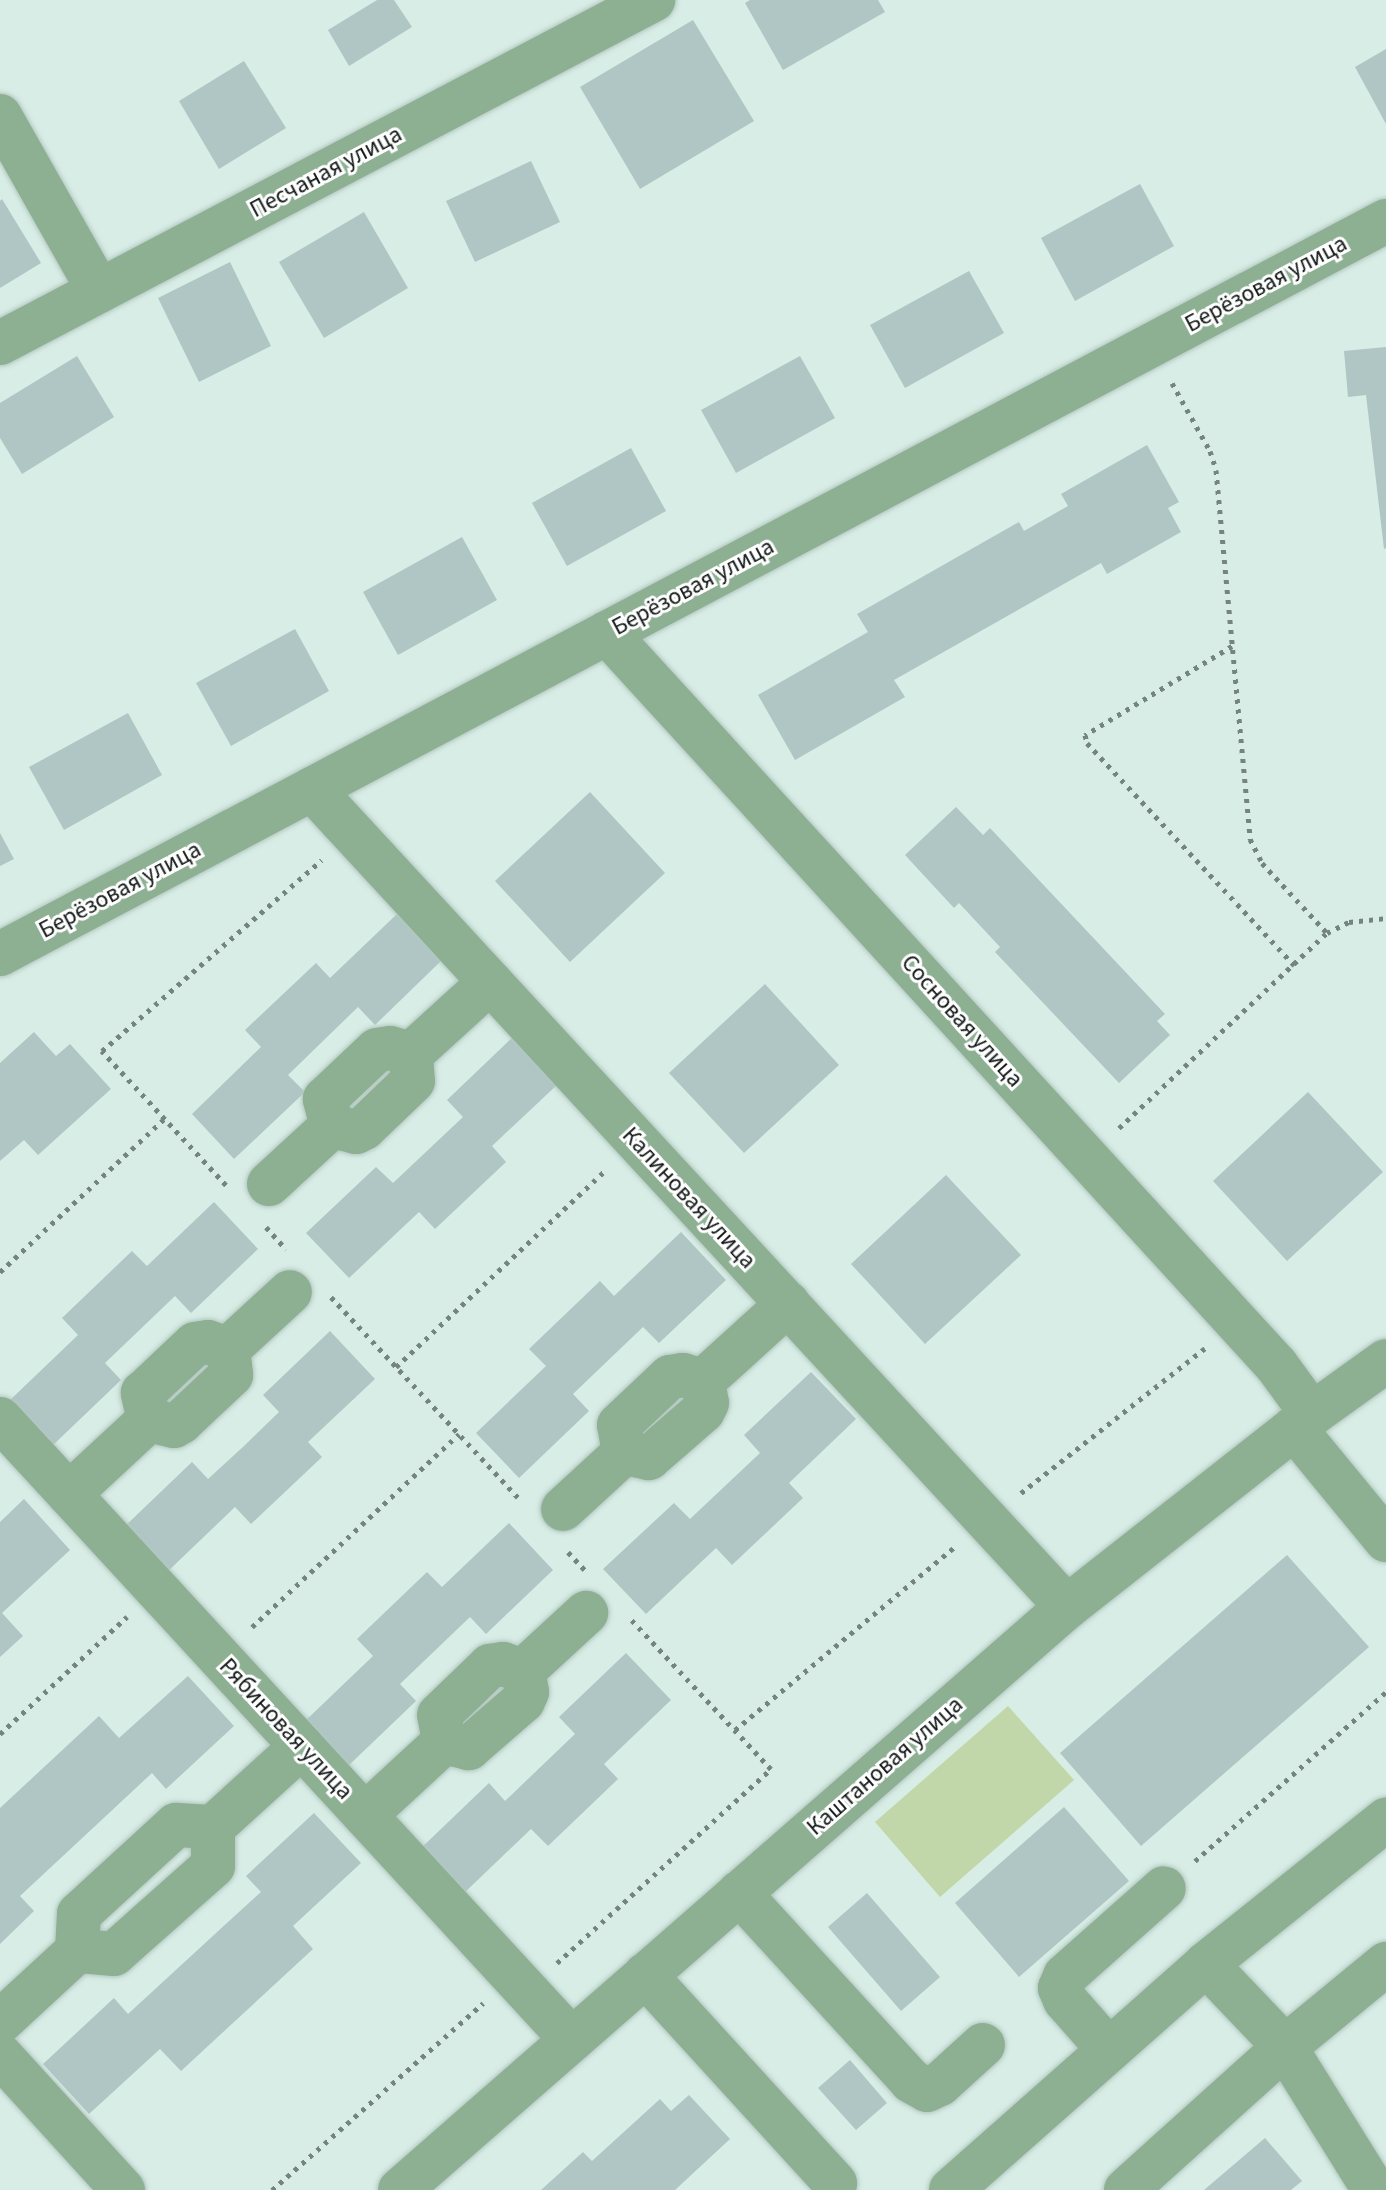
<!DOCTYPE html>
<meta charset="utf-8">
<style>
body{margin:0}
#map{position:relative;width:1386px;height:2190px;overflow:hidden;background:#d7ede5;font-family:"Source Sans 3",sans-serif}
div>[style]{position:absolute}
.green>*{inset:0;background:#c1d7a9}
.building>*{inset:0;background:#afc6c5}
.path>*{height:5px;margin-top:-2.5px;transform-origin:0;background:repeating-linear-gradient(90deg,#75847f 0 4px,transparent 0 10px)}
.roads{filter:drop-shadow(0 0 2px #b3c7c0) drop-shadow(0 0 2px #b3c7c0)}
.minor>*{height:44px;margin:-22px;padding:0 22px;transform-origin:22px;border-radius:22px;background:#8db093}
span{translate:-50% -50%;white-space:nowrap;text-align:center;line-height:1.15;-webkit-text-stroke:6px #fff;paint-order:stroke}
.street-label{font-size:24px;color:#111816}
</style>
<div id="map">
<div class="green">
<i style="clip-path:polygon(1008px 1706px,1074px 1780px,940px 1897px,875px 1822px)"></i>
</div>
<div class="building">
<i style="clip-path:polygon(377px 0,394px 0,412px 27px,349px 66px,328px 30px)"></i>
<i style="clip-path:polygon(750px 0,878px 0,885px 12px,783px 70px,745px 3px)"></i>
<i style="clip-path:polygon(693px 20px,754px 121px,640px 189px,580px 87px)"></i>
<i style="clip-path:polygon(1386px 49px,1386px 124px,1355px 67px)"></i>
<i style="clip-path:polygon(244px 61px,286px 128px,219px 169px,179px 101px)"></i>
<i style="clip-path:polygon(531px 161px,560px 222px,475px 262px,446px 201px)"></i>
<i style="clip-path:polygon(1140px 184px,1174px 246px,1075px 301px,1041px 238px)"></i>
<i style="clip-path:polygon(2px 199px,41px 263px,0 288px,0 201px)"></i>
<i style="clip-path:polygon(364px 212px,408px 288px,324px 338px,279px 262px)"></i>
<i style="clip-path:polygon(230px 262px,271px 346px,199px 382px,158px 298px)"></i>
<i style="clip-path:polygon(969px 271px,1004px 333px,905px 388px,870px 325px)"></i>
<i style="clip-path:polygon(1386px 347px,1386px 548px,1384px 549px,1366px 395px,1348px 397px,1344px 351px)"></i>
<i style="clip-path:polygon(77px 356px,114px 417px,22px 474px,0 438px,0 403px)"></i>
<i style="clip-path:polygon(800px 356px,835px 418px,736px 473px,701px 410px)"></i>
<i style="clip-path:polygon(1147px 445px,1179px 502px,1168px 508px,1181px 532px,1107px 574px,1101px 563px,894px 680px,905px 697px,795px 760px,758px 695px,868px 632px,857px 614px,1019px 522px,1024px 531px,1068px 506px,1061px 494px)"></i>
<i style="clip-path:polygon(631px 448px,666px 511px,567px 566px,532px 503px)"></i>
<i style="clip-path:polygon(462px 537px,497px 600px,398px 655px,363px 592px)"></i>
<i style="clip-path:polygon(295px 629px,329px 691px,231px 746px,196px 683px)"></i>
<i style="clip-path:polygon(128px 713px,162px 775px,64px 830px,29px 767px)"></i>
<i style="clip-path:polygon(590px 792px,665px 873px,570px 962px,495px 881px)"></i>
<i style="clip-path:polygon(956px 807px,983px 835px,990px 828px,1165px 1014px,1157px 1021px,1170px 1035px,1119px 1083px,995px 952px,1000px 947px,959px 903px,954px 908px,905px 855px)"></i>
<i style="clip-path:polygon(0 833px,14px 859px,0 866px)"></i>
<i style="clip-path:polygon(397px 914px,441px 961px,375px 1025px,358px 1007px,288px 1075px,305px 1092px,234px 1159px,192px 1114px,261px 1047px,245px 1030px,316px 963px,330px 978px)"></i>
<i style="clip-path:polygon(765px 984px,839px 1065px,744px 1153px,669px 1073px)"></i>
<i style="clip-path:polygon(34px 1032px,56px 1056px,70px 1044px,111px 1089px,38px 1155px,24px 1140px,0 1161px,0 1063px)"></i>
<i style="clip-path:polygon(514px 1036px,559px 1083px,492px 1146px,506px 1162px,435px 1229px,419px 1212px,349px 1278px,306px 1233px,376px 1167px,393px 1183px,463px 1117px,447px 1100px)"></i>
<i style="clip-path:polygon(1308px 1092px,1383px 1172px,1287px 1261px,1213px 1181px)"></i>
<i style="clip-path:polygon(946px 1175px,1021px 1255px,925px 1344px,851px 1264px)"></i>
<i style="clip-path:polygon(214px 1202px,258px 1249px,191px 1313px,175px 1296px,105px 1363px,121px 1380px,51px 1447px,8px 1402px,78px 1335px,62px 1318px,132px 1251px,147px 1266px)"></i>
<i style="clip-path:polygon(681px 1232px,726px 1280px,659px 1343px,643px 1327px,573px 1394px,589px 1411px,519px 1478px,476px 1433px,546px 1366px,529px 1349px,600px 1281px,614px 1296px)"></i>
<i style="clip-path:polygon(330px 1331px,375px 1379px,308px 1442px,322px 1457px,251px 1524px,235px 1507px,165px 1574px,122px 1529px,192px 1462px,208px 1479px,244px 1446px,279px 1412px,263px 1395px)"></i>
<i style="clip-path:polygon(811px 1372px,856px 1419px,789px 1483px,803px 1498px,732px 1565px,716px 1548px,646px 1614px,603px 1569px,674px 1503px,690px 1519px,760px 1453px,744px 1435px)"></i>
<i style="clip-path:polygon(24px 1499px,70px 1550px,2px 1613px,23px 1636px,0 1657px,0 1522px)"></i>
<i style="clip-path:polygon(509px 1523px,553px 1570px,486px 1634px,470px 1617px,400px 1684px,416px 1701px,346px 1768px,303px 1723px,373px 1656px,357px 1639px,427px 1572px,442px 1587px)"></i>
<i style="clip-path:polygon(1287px 1555px,1369px 1647px,1141px 1846px,1060px 1753px)"></i>
<i style="clip-path:polygon(626px 1653px,671px 1700px,604px 1764px,618px 1779px,548px 1846px,531px 1829px,461px 1896px,418px 1851px,489px 1783px,505px 1801px,575px 1734px,559px 1717px)"></i>
<i style="clip-path:polygon(188px 1676px,234px 1726px,166px 1789px,152px 1773px,20px 1896px,34px 1911px,0 1944px,0 1808px,99px 1716px,119px 1738px)"></i>
<i style="clip-path:polygon(1064px 1807px,1129px 1881px,1019px 1977px,955px 1903px)"></i>
<i style="clip-path:polygon(314px 1813px,361px 1863px,293px 1926px,313px 1949px,181px 2071px,160px 2049px,89px 2114px,43px 2064px,114px 1998px,128px 2014px,228px 1922px,261px 1892px,246px 1876px)"></i>
<i style="clip-path:polygon(867px 1893px,940px 1977px,901px 2011px,828px 1927px)"></i>
<i style="clip-path:polygon(850px 2060px,887px 2103px,856px 2130px,818px 2088px)"></i>
<i style="clip-path:polygon(689px 2095px,730px 2139px,675px 2190px,541px 2190px,583px 2152px,592px 2161px,660px 2099px,671px 2111px)"></i>
<i style="clip-path:polygon(1265px 2138px,1302px 2181px,1291px 2190px,1204px 2190px)"></i>
</div>
<div class="path">
<i style="left:1172px;top:383px;width:78px;rotate:60.8deg"></i>
<i style="left:1210px;top:451px;width:20px;rotate:72deg"></i>
<i style="left:1216px;top:470px;width:371px;rotate:84.7deg"></i>
<i style="left:1250px;top:839px;width:27px;rotate:63deg"></i>
<i style="left:1262px;top:863px;width:96px;rotate:47.1deg"></i>
<i style="left:1232px;top:646px;width:172px;rotate:148.8deg"></i>
<i style="left:1085px;top:735px;width:8px;rotate:76deg"></i>
<i style="left:1087px;top:743px;width:304px;rotate:47deg"></i>
<i style="left:1119px;top:1128px;width:285px;rotate:-43.2deg"></i>
<i style="left:1327px;top:933px;width:25px;rotate:-27deg"></i>
<i style="left:1349px;top:922px;width:37px;rotate:-6deg"></i>
<i style="left:226px;top:1185px;width:183px;rotate:-132.8deg"></i>
<i style="left:102px;top:1051px;width:291px;rotate:-41deg"></i>
<i style="left:266px;top:1227px;width:30px;rotate:48deg"></i>
<i style="left:0;top:1272px;width:224px;rotate:-43deg"></i>
<i style="left:331px;top:1297px;width:279px;rotate:47deg"></i>
<i style="left:396px;top:1367px;width:289px;rotate:-43.2deg"></i>
<i style="left:1021px;top:1493px;width:234px;rotate:-38.2deg"></i>
<i style="left:568px;top:1552px;width:26px;rotate:47deg"></i>
<i style="left:252px;top:1627px;width:283px;rotate:-43deg"></i>
<i style="left:735px;top:1730px;width:286px;rotate:-39.8deg"></i>
<i style="left:0;top:1734px;width:173px;rotate:-42.7deg"></i>
<i style="left:1195px;top:1861px;width:255px;rotate:-41.5deg"></i>
<i style="left:557px;top:1963px;width:289px;rotate:-42.2deg"></i>
<i style="left:771px;top:1769px;width:209px;rotate:-133.1deg"></i>
<i style="left:272px;top:2190px;width:282px;rotate:-41.5deg"></i>
</div>
<div class="roads">
<div class="minor">
<i style="left:0;top:116px;width:201px;rotate:60.5deg"></i>
<i style="left:0;top:343px;width:738px;rotate:-27.71deg"></i>
<i style="left:607px;top:633px;width:993px;rotate:47.57deg"></i>
<i style="left:1277px;top:1366px;width:59px;rotate:53.9deg"></i>
<i style="left:312px;top:789px;width:1113px;rotate:47.29deg"></i>
<i style="left:0;top:954px;width:1568px;rotate:-27.87deg"></i>
<i style="left:411px;top:1054px;width:27px;rotate:86deg"></i>
<i style="left:413px;top:1081px;width:68px;rotate:136.2deg"></i>
<i style="left:364px;top:1128px;width:9px;rotate:153deg"></i>
<i style="left:356px;top:1132px;width:25px;rotate:-166deg"></i>
<i style="left:332px;top:1126px;width:28px;rotate:-105deg"></i>
<i style="left:325px;top:1099px;width:71px;rotate:-43.3deg"></i>
<i style="left:377px;top:1050px;width:13px;rotate:-9deg"></i>
<i style="left:390px;top:1048px;width:22px;rotate:16deg"></i>
<i style="left:411px;top:1054px;width:107px;rotate:-42.3deg"></i>
<i style="left:269px;top:1184px;width:86px;rotate:-42.6deg"></i>
<i style="left:228px;top:1349px;width:26px;rotate:83deg"></i>
<i style="left:231px;top:1375px;width:69px;rotate:136.8deg"></i>
<i style="left:181px;top:1422px;width:8px;rotate:150deg"></i>
<i style="left:174px;top:1426px;width:26px;rotate:-167deg"></i>
<i style="left:149px;top:1420px;width:28px;rotate:-103deg"></i>
<i style="left:143px;top:1393px;width:71px;rotate:-43.3deg"></i>
<i style="left:195px;top:1344px;width:13px;rotate:-9deg"></i>
<i style="left:208px;top:1342px;width:21px;rotate:19deg"></i>
<i style="left:228px;top:1349px;width:84px;rotate:-42.6deg"></i>
<i style="left:703px;top:1381px;width:22px;rotate:80deg"></i>
<i style="left:707px;top:1403px;width:9px;rotate:117deg"></i>
<i style="left:703px;top:1411px;width:72px;rotate:139deg"></i>
<i style="left:649px;top:1458px;width:25px;rotate:-169deg"></i>
<i style="left:624px;top:1453px;width:28px;rotate:-100deg"></i>
<i style="left:619px;top:1425px;width:70px;rotate:-43.3deg"></i>
<i style="left:670px;top:1377px;width:13px;rotate:-9deg"></i>
<i style="left:683px;top:1375px;width:21px;rotate:17deg"></i>
<i style="left:703px;top:1381px;width:115px;rotate:-42.2deg"></i>
<i style="left:0;top:1419px;width:844px;rotate:47.35deg"></i>
<i style="left:1294px;top:1428px;width:145px;rotate:50.6deg"></i>
<i style="left:69px;top:1494px;width:109px;rotate:-42.8deg"></i>
<i style="left:563px;top:1509px;width:83px;rotate:-42.6deg"></i>
<i style="left:523px;top:1671px;width:21px;rotate:79deg"></i>
<i style="left:527px;top:1692px;width:10px;rotate:114deg"></i>
<i style="left:523px;top:1701px;width:72px;rotate:139deg"></i>
<i style="left:469px;top:1748px;width:26px;rotate:-167deg"></i>
<i style="left:444px;top:1742px;width:27px;rotate:-100deg"></i>
<i style="left:439px;top:1715px;width:71px;rotate:-43.9deg"></i>
<i style="left:490px;top:1666px;width:13px;rotate:-9deg"></i>
<i style="left:503px;top:1664px;width:21px;rotate:19deg"></i>
<i style="left:523px;top:1671px;width:86px;rotate:-42.6deg"></i>
<i style="left:365px;top:1815px;width:108px;rotate:-42.7deg"></i>
<i style="left:213px;top:1827px;width:39px;rotate:90deg"></i>
<i style="left:213px;top:1866px;width:132px;rotate:138.4deg"></i>
<i style="left:114px;top:1954px;width:37px;rotate:-175deg"></i>
<i style="left:77px;top:1951px;width:37px;rotate:-87deg"></i>
<i style="left:79px;top:1914px;width:132px;rotate:-42.5deg"></i>
<i style="left:176px;top:1825px;width:37px;rotate:3deg"></i>
<i style="left:213px;top:1827px;width:120px;rotate:-42.3deg"></i>
<i style="left:739px;top:1893px;width:255px;rotate:47.5deg"></i>
<i style="left:911px;top:2081px;width:18px;rotate:29deg"></i>
<i style="left:927px;top:2090px;width:14px;rotate:-25deg"></i>
<i style="left:940px;top:2084px;width:58px;rotate:-42.2deg"></i>
<i style="left:1206px;top:1964px;width:115px;rotate:46.4deg"></i>
<i style="left:1285px;top:2047px;width:168px;rotate:58.1deg"></i>
<i style="left:645px;top:1975px;width:282px;rotate:47.6deg"></i>
<i style="left:0;top:2022px;width:105px;rotate:-42.7deg"></i>
<i style="left:1109px;top:2050px;width:67px;rotate:-131.3deg"></i>
<i style="left:1065px;top:2000px;width:13px;rotate:-113deg"></i>
<i style="left:1060px;top:1988px;width:13px;rotate:-67deg"></i>
<i style="left:1065px;top:1976px;width:132px;rotate:-41.6deg"></i>
<i style="left:0;top:2055px;width:183px;rotate:47.7deg"></i>
<i style="left:400px;top:2190px;width:886px;rotate:-41.16deg"></i>
<i style="left:1067px;top:1607px;width:312px;rotate:-38.2deg"></i>
<i style="left:1312px;top:1414px;width:91px;rotate:-35.6deg"></i>
<i style="left:951px;top:2190px;width:341px;rotate:-41.5deg"></i>
<i style="left:1206px;top:1964px;width:231px;rotate:-38.7deg"></i>
<i style="left:1126px;top:2190px;width:214px;rotate:-42deg"></i>
<i style="left:1285px;top:2047px;width:131px;rotate:-39.4deg"></i>
</div>
</div>
<div class="street-label">
<span style="left:326px;top:172px;rotate:-28deg">Песчаная улица</span>
<span style="left:1266px;top:284px;rotate:-28deg">Берёзовая улица</span>
<span style="left:693px;top:587px;rotate:-28deg">Берёзовая улица</span>
<span style="left:120px;top:890px;rotate:-28deg">Берёзовая улица</span>
<span style="left:962px;top:1021px;rotate:48deg">Сосновая улица</span>
<span style="left:689px;top:1198px;rotate:47deg">Калиновая улица</span>
<span style="left:286px;top:1729px;rotate:47deg">Рябиновая улица</span>
<span style="left:885px;top:1766px;rotate:-41deg">Каштановая улица</span>
</div>
</div>
